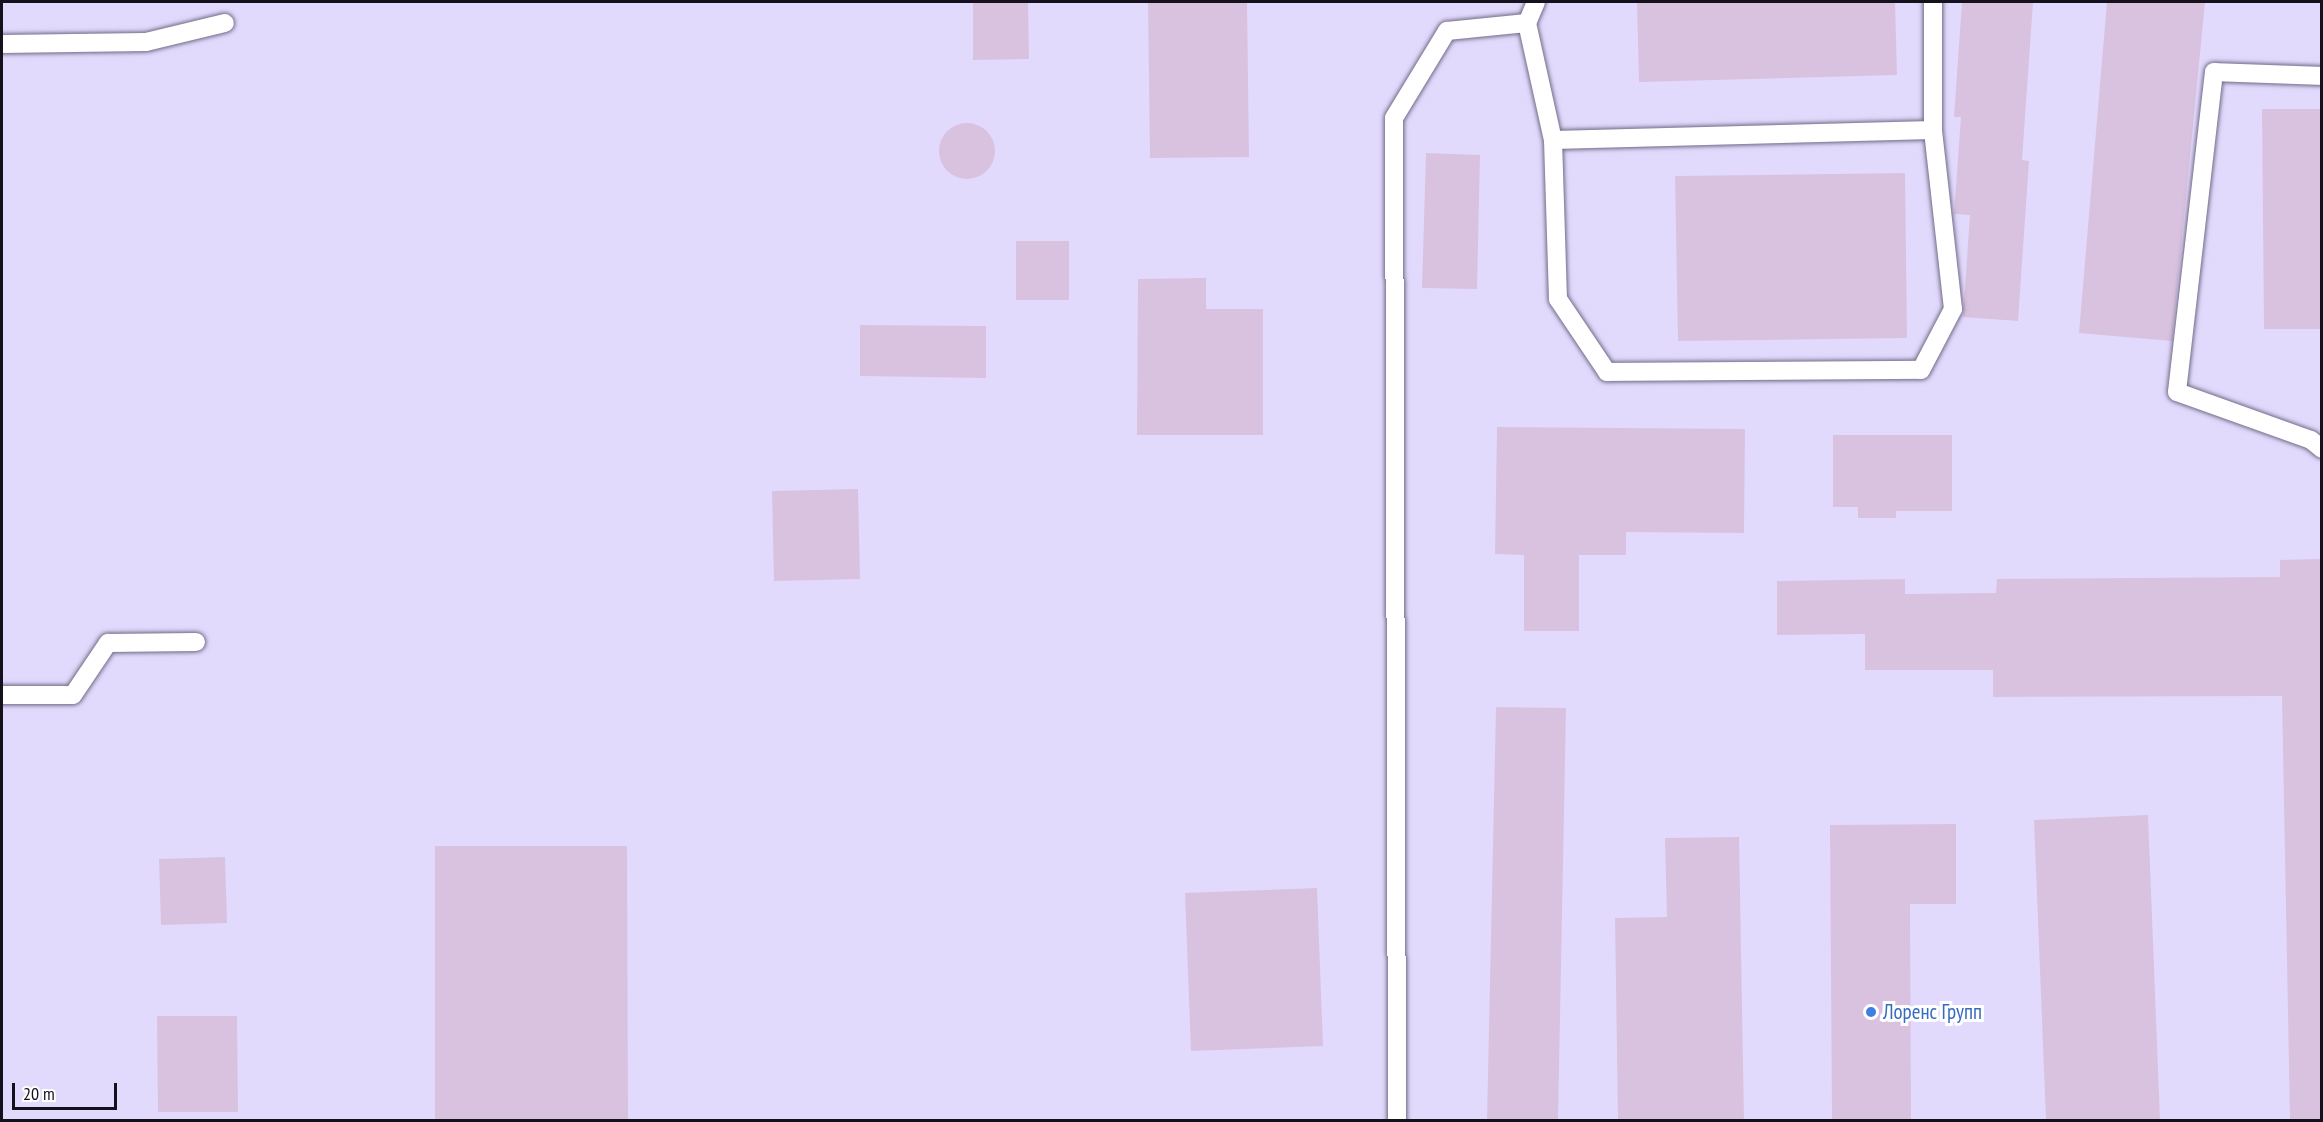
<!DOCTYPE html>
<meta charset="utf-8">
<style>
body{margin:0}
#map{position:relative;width:2323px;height:1122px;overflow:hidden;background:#e2dafc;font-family:"PT Sans Narrow",sans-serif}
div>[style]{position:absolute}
.building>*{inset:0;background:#d9c2df}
.round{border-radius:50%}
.roads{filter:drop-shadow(0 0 2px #736b89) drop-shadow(0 0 2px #736b89)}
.service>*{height:18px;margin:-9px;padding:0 9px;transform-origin:9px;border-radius:9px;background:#fff}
.dots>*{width:16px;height:16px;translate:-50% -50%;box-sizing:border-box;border:3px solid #fff;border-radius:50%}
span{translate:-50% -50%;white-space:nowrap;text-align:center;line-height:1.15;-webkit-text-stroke:6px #fff;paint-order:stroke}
.shop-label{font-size:21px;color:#366cbe}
.left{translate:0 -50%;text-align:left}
.frame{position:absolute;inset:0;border:3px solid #14111d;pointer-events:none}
.scale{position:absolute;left:12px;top:1083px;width:105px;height:27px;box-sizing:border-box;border:3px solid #14111d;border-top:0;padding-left:8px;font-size:18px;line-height:21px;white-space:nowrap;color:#14111d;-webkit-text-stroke:4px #fff;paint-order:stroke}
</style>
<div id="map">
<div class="building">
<i style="clip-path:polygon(973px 2px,1028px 2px,1029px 59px,973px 60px)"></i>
<i style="clip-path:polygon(1148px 2px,1247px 2px,1249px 157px,1150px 158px)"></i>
<i style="clip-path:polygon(1637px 2px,1895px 2px,1897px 75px,1639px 82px)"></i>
<i style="clip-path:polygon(1962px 2px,2033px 2px,2022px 160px,2029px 161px,2018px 321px,1963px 317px,1970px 215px,1954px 214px,1961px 117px,1954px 117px)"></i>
<i style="clip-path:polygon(2107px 2px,2205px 2px,2172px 341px,2079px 333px)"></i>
<i style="clip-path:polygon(2262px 109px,2322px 109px,2322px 329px,2264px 329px)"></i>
<i class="round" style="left:939px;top:123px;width:56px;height:56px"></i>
<i style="clip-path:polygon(1426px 153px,1480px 155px,1477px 289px,1422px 288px)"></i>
<i style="clip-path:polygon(1905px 173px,1907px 338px,1678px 341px,1675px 176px)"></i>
<i style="clip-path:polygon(1016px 241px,1069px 241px,1069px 300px,1016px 300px)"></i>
<i style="clip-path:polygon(1206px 278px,1206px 309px,1263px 309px,1263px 435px,1137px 435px,1138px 279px)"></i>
<i style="clip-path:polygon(860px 325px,986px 326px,986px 378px,860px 376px)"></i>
<i style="clip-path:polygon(1497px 427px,1745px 429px,1744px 533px,1626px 532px,1626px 555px,1579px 555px,1579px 631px,1524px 631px,1524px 555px,1495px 554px)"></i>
<i style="clip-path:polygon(1833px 435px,1952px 435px,1952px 511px,1896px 511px,1896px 518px,1858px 518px,1858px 507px,1833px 507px)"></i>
<i style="clip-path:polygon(858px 489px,860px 579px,774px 581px,772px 491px)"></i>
<i style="clip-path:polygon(2322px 559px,2322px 1120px,2290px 1120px,2282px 696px,1993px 697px,1993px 670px,1865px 670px,1865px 634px,1777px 635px,1777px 581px,1905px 579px,1905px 594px,1996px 593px,1997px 579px,2280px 577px,2280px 560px)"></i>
<i style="clip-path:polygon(1496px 707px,1566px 708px,1558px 1120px,1487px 1120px)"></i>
<i style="clip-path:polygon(2148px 815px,2160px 1120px,2046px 1120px,2034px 820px)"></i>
<i style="clip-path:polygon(1956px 824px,1956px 904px,1910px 904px,1911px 1120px,1832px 1120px,1830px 825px)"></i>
<i style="clip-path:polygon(1739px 837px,1744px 1120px,1618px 1120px,1615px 918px,1667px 917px,1665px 838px)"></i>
<i style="clip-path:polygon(435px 846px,627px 846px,628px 1120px,435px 1120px)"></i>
<i style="clip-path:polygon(225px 857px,227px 923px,161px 925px,159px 859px)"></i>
<i style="clip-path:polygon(1317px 888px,1323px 1046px,1191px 1051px,1185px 893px)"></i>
<i style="clip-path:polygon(157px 1016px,237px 1016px,238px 1112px,158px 1112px)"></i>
</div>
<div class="roads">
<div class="service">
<i style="left:1536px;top:2px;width:23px;rotate:113deg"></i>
<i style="left:1527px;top:23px;width:120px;rotate:77.5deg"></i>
<i style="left:1553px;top:140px;width:159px;rotate:88.2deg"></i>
<i style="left:1558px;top:299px;width:88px;rotate:56.1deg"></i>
<i style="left:1607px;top:372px;width:314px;rotate:-0.4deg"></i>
<i style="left:1921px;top:370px;width:69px;rotate:-62.3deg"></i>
<i style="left:1953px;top:309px;width:180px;rotate:-96.4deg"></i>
<i style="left:1933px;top:130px;width:128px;rotate:-90deg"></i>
<i style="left:2px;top:44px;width:144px;rotate:-0.8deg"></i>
<i style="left:146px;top:42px;width:81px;rotate:-13.5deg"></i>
<i style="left:2322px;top:76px;width:108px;rotate:-177.9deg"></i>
<i style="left:2214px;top:72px;width:322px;rotate:96.6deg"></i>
<i style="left:2177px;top:392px;width:142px;rotate:19.7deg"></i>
<i style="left:2311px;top:440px;width:14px;rotate:39deg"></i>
<i style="left:1553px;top:140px;width:380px;rotate:-1.5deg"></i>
<i style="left:2px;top:695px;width:71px"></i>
<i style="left:73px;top:695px;width:63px;rotate:-56.1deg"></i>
<i style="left:108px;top:643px;width:88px;rotate:-0.7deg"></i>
<i style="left:1397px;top:1120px;width:1002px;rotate:-90.17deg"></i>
<i style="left:1394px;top:118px;width:102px;rotate:-58.7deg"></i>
<i style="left:1447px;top:31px;width:80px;rotate:-5.7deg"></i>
</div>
</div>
<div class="dots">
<i style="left:1871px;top:1012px;background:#3f7fe0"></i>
</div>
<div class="shop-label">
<span class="left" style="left:1883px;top:1012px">Лоренс Групп</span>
</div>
<div class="frame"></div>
<div class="scale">20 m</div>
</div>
